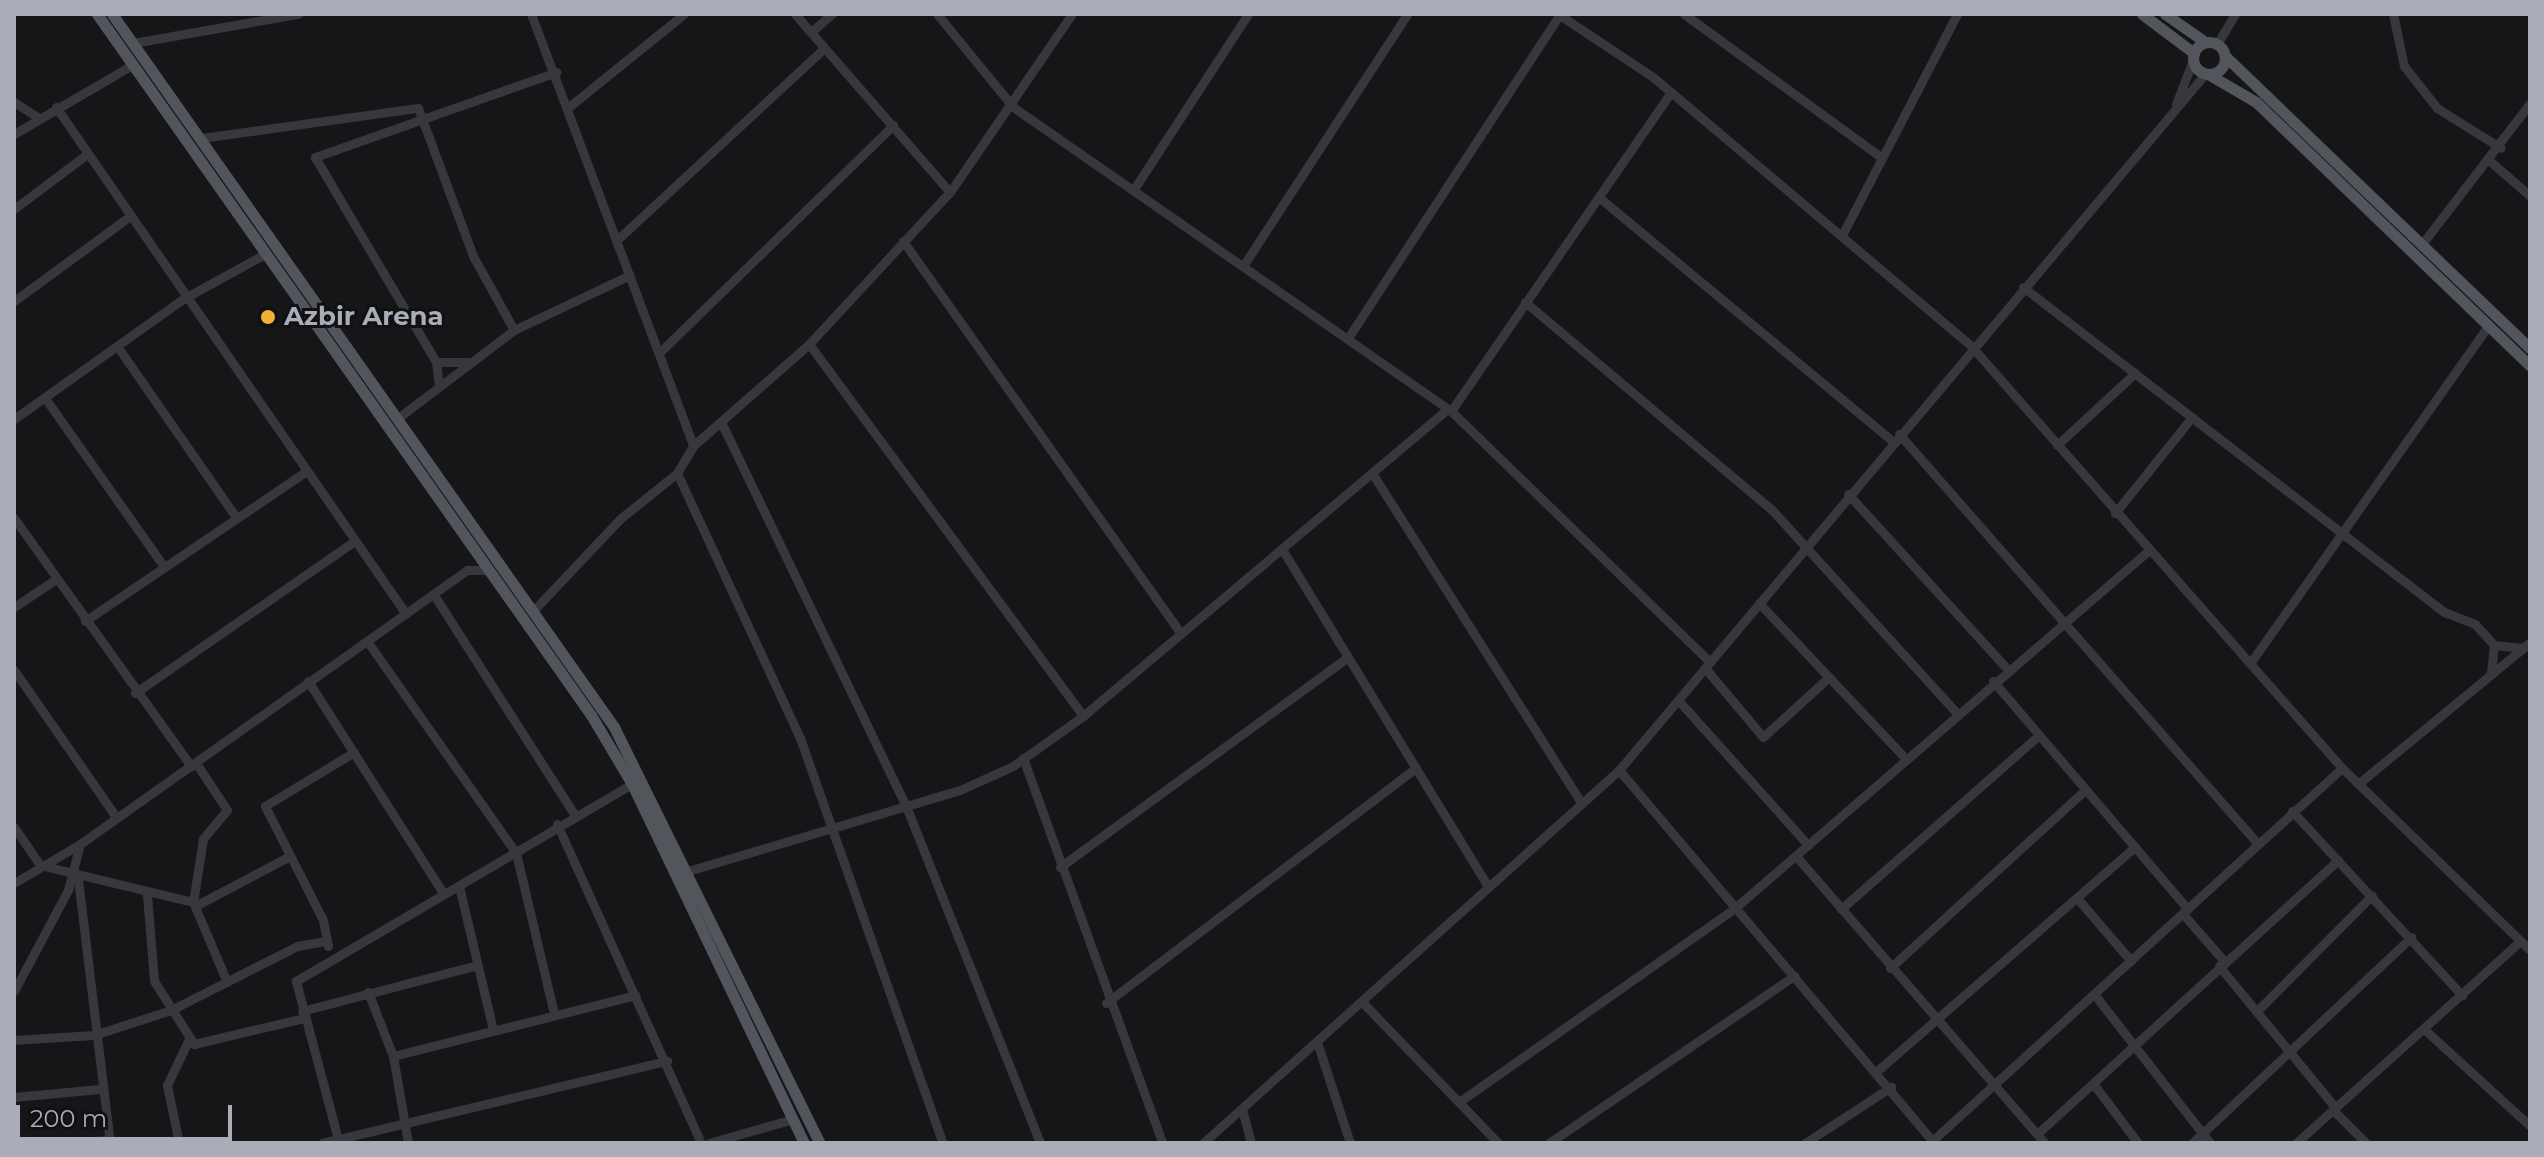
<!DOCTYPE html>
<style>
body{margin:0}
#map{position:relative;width:2544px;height:1157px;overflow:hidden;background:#161618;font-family:Montserrat,sans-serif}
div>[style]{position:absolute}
.minor>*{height:9px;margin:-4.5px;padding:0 4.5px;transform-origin:4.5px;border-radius:4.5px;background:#37383d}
.major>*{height:11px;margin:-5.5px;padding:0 5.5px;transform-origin:5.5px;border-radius:5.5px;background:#53555c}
.major>.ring{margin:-5.5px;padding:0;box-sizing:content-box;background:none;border:11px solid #53555c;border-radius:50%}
.dots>*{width:22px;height:22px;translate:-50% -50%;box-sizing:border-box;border:4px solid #111113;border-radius:50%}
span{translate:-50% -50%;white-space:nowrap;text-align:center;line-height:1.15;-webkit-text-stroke:6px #111113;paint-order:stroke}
.poi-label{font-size:26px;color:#a8adb8;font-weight:700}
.left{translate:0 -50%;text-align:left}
.frame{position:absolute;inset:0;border:16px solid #a8adb8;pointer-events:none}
.scale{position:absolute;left:16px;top:1105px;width:216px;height:36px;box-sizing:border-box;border:4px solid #a8adb8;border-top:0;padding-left:10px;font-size:24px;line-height:28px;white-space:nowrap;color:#a8adb8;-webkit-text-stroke:6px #111113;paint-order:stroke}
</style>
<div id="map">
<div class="minor">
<i style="left:531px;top:14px;width:461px;rotate:69.4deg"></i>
<i style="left:795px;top:14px;width:236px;rotate:49deg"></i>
<i style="left:937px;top:14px;width:120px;rotate:50.7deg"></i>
<i style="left:1013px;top:107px;width:533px;rotate:34.76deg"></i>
<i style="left:1451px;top:411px;width:361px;rotate:44.1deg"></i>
<i style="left:1558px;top:14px;width:114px;rotate:33.6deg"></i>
<i style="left:1653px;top:77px;width:418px;rotate:40.2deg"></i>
<i style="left:1972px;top:347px;width:560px;rotate:48.69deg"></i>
<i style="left:2342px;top:768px;width:262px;rotate:44.1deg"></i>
<i style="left:1684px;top:14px;width:243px;rotate:36deg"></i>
<i style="left:2393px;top:14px;width:53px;rotate:78.1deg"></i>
<i style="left:2404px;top:66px;width:53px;rotate:51.8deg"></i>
<i style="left:2437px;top:108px;width:75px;rotate:32deg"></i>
<i style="left:811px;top:32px;width:28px;rotate:-41deg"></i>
<i style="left:133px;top:43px;width:168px;rotate:-10deg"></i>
<i style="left:2217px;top:44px;width:35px;rotate:-59deg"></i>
<i style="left:14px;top:102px;width:30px;rotate:33deg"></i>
<i style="left:2176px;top:104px;width:47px;rotate:-68.9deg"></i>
<i style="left:570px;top:106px;width:146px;rotate:-38.9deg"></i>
<i style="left:56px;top:107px;width:616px;rotate:55.38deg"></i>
<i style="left:14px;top:134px;width:137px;rotate:-30.3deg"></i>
<i style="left:201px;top:138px;width:219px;rotate:-7.9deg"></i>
<i style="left:418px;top:108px;width:158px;rotate:69.6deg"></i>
<i style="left:473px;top:256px;width:85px;rotate:61deg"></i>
<i style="left:2491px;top:162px;width:52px;rotate:41.1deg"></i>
<i style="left:1134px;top:189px;width:209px;rotate:-56.9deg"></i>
<i style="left:1601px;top:199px;width:379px;rotate:39.7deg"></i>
<i style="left:14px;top:209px;width:90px;rotate:-36.9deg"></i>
<i style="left:1842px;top:235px;width:249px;rotate:-62.5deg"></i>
<i style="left:618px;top:239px;width:281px;rotate:-42.8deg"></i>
<i style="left:903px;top:241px;width:481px;rotate:54.7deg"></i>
<i style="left:2422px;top:244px;width:178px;rotate:-52.5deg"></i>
<i style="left:1243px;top:266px;width:301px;rotate:-56.9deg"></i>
<i style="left:2023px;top:287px;width:532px;rotate:37.67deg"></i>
<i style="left:2444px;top:612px;width:33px;rotate:21deg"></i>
<i style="left:2475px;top:624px;width:28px;rotate:48deg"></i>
<i style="left:2494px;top:645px;width:29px;rotate:6deg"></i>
<i style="left:14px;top:301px;width:144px;rotate:-36.2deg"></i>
<i style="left:1525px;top:302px;width:324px;rotate:40.1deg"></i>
<i style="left:1773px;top:511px;width:273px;rotate:47.7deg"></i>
<i style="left:1348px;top:338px;width:386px;rotate:-56.8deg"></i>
<i style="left:809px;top:344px;width:462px;rotate:53.6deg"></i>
<i style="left:117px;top:346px;width:208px;rotate:55.2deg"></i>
<i style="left:661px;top:351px;width:324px;rotate:-44.2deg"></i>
<i style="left:436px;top:362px;width:32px"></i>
<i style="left:439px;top:386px;width:24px;rotate:-97deg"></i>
<i style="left:436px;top:362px;width:238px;rotate:-120.6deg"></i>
<i style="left:315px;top:157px;width:256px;rotate:-19.4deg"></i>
<i style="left:45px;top:398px;width:207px;rotate:54.8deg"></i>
<i style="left:1451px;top:411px;width:386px;rotate:-55.4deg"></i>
<i style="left:398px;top:418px;width:146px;rotate:-37.2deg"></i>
<i style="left:514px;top:330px;width:128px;rotate:-25.4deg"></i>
<i style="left:14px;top:419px;width:207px;rotate:-35.4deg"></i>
<i style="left:183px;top:299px;width:94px;rotate:-28.8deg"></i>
<i style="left:722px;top:424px;width:424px;rotate:64.3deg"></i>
<i style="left:906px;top:806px;width:363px;rotate:68.3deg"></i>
<i style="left:1899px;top:434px;width:545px;rotate:48.79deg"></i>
<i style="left:2057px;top:445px;width:106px;rotate:-42.7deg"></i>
<i style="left:677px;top:473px;width:292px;rotate:65.1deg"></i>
<i style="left:800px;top:738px;width:430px;rotate:70.6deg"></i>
<i style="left:1372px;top:473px;width:390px;rotate:57.6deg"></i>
<i style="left:1848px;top:494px;width:236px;rotate:47.7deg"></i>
<i style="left:2115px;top:513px;width:123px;rotate:-51.3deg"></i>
<i style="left:14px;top:518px;width:305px;rotate:54.5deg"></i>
<i style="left:1282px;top:549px;width:395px;rotate:58.6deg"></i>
<i style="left:434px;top:595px;width:260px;rotate:57.4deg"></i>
<i style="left:1759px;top:603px;width:214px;rotate:46.7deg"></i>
<i style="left:14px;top:607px;width:50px;rotate:-33.7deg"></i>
<i style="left:532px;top:612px;width:129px;rotate:-46.6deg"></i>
<i style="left:621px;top:518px;width:72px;rotate:-38.8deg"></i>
<i style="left:677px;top:473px;width:31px;rotate:-59deg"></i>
<i style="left:693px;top:446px;width:154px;rotate:-41.3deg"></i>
<i style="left:809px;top:344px;width:207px;rotate:-47.2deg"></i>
<i style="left:950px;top:192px;width:216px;rotate:-55.6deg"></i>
<i style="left:85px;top:621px;width:264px;rotate:-34.1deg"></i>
<i style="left:367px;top:641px;width:259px;rotate:54.9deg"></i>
<i style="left:516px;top:853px;width:165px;rotate:76.7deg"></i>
<i style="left:2251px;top:662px;width:411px;rotate:-54.8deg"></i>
<i style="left:1705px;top:668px;width:90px;rotate:50deg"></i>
<i style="left:1763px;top:737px;width:89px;rotate:-42.3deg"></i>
<i style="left:14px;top:670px;width:180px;rotate:55.2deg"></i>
<i style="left:2491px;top:673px;width:28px;rotate:-84deg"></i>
<i style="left:308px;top:681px;width:251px;rotate:57.5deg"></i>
<i style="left:1993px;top:681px;width:300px;rotate:49.5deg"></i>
<i style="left:135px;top:693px;width:264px;rotate:-34.7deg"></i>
<i style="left:1678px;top:700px;width:195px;rotate:48.1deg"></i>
<i style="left:1023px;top:758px;width:409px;rotate:70.1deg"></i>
<i style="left:196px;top:763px;width:56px;rotate:56.6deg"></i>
<i style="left:227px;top:810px;width:38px;rotate:130deg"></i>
<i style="left:203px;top:839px;width:64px;rotate:99deg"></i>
<i style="left:193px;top:902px;width:87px;rotate:67deg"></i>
<i style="left:1619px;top:770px;width:488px;rotate:49.8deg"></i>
<i style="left:2358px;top:784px;width:223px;rotate:-39.5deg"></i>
<i style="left:2292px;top:811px;width:251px;rotate:47.3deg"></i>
<i style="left:557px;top:824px;width:350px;rotate:65.7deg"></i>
<i style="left:14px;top:827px;width:46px;rotate:55.6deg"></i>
<i style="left:40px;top:865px;width:157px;rotate:13.6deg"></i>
<i style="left:1796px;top:856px;width:380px;rotate:49.1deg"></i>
<i style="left:1060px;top:867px;width:356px;rotate:-36.1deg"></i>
<i style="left:688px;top:871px;width:284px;rotate:-16.6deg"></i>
<i style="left:960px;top:790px;width:58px;rotate:-24.4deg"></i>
<i style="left:1013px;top:766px;width:86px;rotate:-35.5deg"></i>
<i style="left:1083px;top:716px;width:477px;rotate:-40.1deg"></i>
<i style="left:78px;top:879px;width:266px;rotate:83.1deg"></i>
<i style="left:14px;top:883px;width:77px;rotate:-30.6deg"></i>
<i style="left:459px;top:886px;width:144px;rotate:76.7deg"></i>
<i style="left:147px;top:895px;width:86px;rotate:85.3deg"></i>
<i style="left:154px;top:981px;width:75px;rotate:57.6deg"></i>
<i style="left:194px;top:1044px;width:113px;rotate:-13.3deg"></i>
<i style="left:2077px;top:898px;width:83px;rotate:49.4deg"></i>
<i style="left:197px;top:905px;width:103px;rotate:-27.8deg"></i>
<i style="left:1841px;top:909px;width:262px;rotate:-41.3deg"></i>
<i style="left:2183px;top:914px;width:62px;rotate:48.9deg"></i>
<i style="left:328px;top:946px;width:26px;rotate:-101deg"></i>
<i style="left:323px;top:920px;width:128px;rotate:-117deg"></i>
<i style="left:265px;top:806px;width:104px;rotate:-31.2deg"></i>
<i style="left:2219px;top:966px;width:183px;rotate:50.6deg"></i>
<i style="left:1890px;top:968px;width:264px;rotate:-42.4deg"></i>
<i style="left:14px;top:991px;width:115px;rotate:-61.9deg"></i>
<i style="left:68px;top:890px;width:48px;rotate:-75.4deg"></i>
<i style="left:80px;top:844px;width:474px;rotate:-35.3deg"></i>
<i style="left:467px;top:570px;width:22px"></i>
<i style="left:368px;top:992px;width:69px;rotate:68.7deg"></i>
<i style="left:393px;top:1056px;width:88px;rotate:80.2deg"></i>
<i style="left:2094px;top:994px;width:189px;rotate:52.1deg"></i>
<i style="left:1106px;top:1003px;width:389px;rotate:-37.2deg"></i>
<i style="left:1364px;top:1004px;width:193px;rotate:46deg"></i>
<i style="left:302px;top:1011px;width:177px;rotate:-14.7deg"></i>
<i style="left:2257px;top:1011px;width:163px;rotate:-45.2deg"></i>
<i style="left:2425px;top:1030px;width:142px;rotate:42.4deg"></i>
<i style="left:14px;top:1040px;width:80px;rotate:-3.6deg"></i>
<i style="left:94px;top:1035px;width:81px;rotate:-18deg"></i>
<i style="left:171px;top:1010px;width:141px;rotate:-26.9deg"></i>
<i style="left:297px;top:946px;width:28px;rotate:-10deg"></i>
<i style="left:1317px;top:1042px;width:106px;rotate:71.9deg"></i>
<i style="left:393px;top:1056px;width:250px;rotate:-14.1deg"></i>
<i style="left:1877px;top:1071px;width:342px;rotate:-41deg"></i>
<i style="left:2095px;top:1086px;width:71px;rotate:53deg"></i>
<i style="left:14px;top:1097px;width:86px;rotate:-5.3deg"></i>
<i style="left:1459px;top:1102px;width:339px;rotate:-35.1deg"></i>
<i style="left:1736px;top:907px;width:544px;rotate:-40.83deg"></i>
<i style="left:1242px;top:1109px;width:35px;rotate:75deg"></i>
<i style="left:2333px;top:1110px;width:47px;rotate:45deg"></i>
<i style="left:2037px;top:1134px;width:407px;rotate:-42.3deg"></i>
<i style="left:1932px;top:1141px;width:554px;rotate:-42.29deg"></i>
<i style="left:60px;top:1143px;width:49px;rotate:-3.5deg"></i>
<i style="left:179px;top:1143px;width:59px;rotate:-101.7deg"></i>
<i style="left:167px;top:1085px;width:51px;rotate:-64.4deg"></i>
<i style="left:322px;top:1143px;width:355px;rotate:-13.4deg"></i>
<i style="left:339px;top:1143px;width:168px;rotate:-104.9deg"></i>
<i style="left:296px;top:981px;width:389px;rotate:-30.4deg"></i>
<i style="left:709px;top:1143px;width:87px;rotate:-15.9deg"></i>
<i style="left:1203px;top:1143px;width:559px;rotate:-41.88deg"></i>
<i style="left:1619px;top:770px;width:910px;rotate:-49.9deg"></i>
<i style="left:1549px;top:1143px;width:297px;rotate:-34.3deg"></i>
<i style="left:1805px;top:1143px;width:103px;rotate:-33.1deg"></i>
<i style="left:2192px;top:1143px;width:301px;rotate:-43.2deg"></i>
<i style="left:2296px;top:1143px;width:302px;rotate:-42deg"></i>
</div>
<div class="major">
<i style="left:97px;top:14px;width:858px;rotate:54.83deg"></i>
<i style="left:591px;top:715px;width:80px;rotate:59.3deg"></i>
<i style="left:632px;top:784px;width:398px;rotate:64.4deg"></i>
<i style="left:112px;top:14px;width:872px;rotate:54.85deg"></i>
<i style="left:614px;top:727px;width:464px;rotate:63.7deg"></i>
<i style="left:2142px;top:14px;width:65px;rotate:36.9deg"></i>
<i style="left:2165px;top:14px;width:49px;rotate:35deg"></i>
<i class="ring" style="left:2193px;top:42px;width:21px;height:21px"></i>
<i style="left:2225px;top:56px;width:422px;rotate:43.8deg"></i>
<i style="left:2208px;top:74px;width:56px;rotate:30.3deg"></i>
<i style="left:2256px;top:102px;width:380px;rotate:43.9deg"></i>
</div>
<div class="dots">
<i style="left:268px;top:317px;background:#f2b134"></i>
</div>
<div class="poi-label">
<span class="left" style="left:284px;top:317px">Azbir Arena</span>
</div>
<div class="frame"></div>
<div class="scale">200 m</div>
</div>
